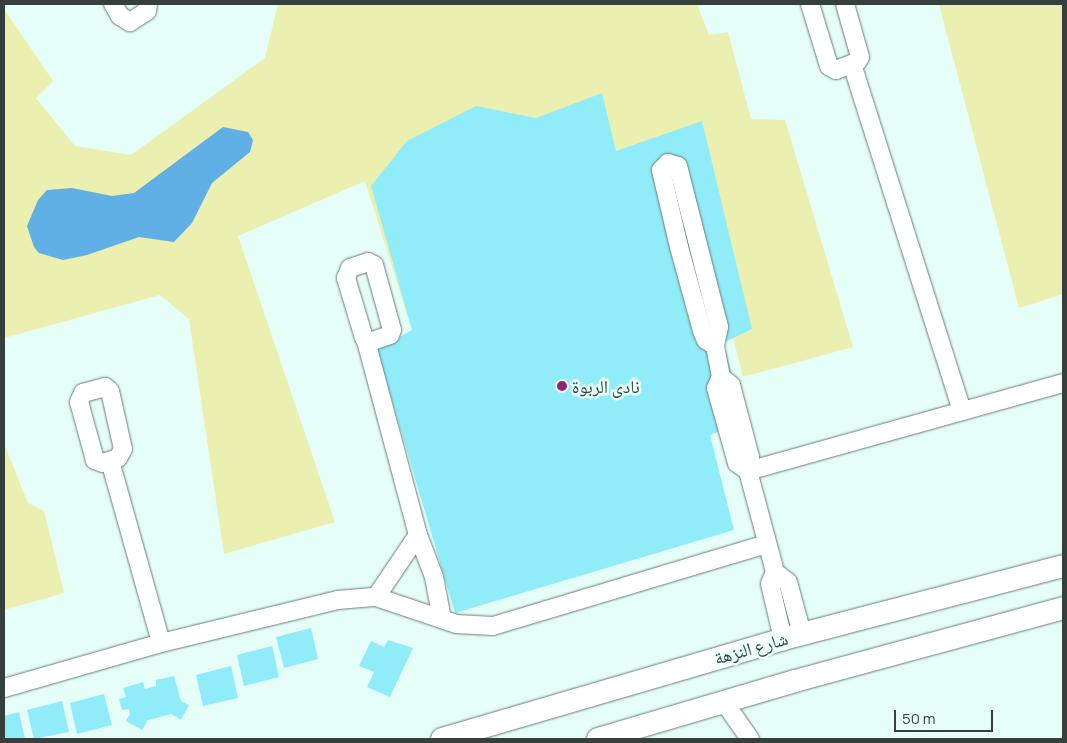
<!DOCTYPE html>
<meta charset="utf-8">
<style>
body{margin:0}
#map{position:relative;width:1067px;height:743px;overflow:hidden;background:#e5fef7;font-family:Manrope,"Noto Naskh Arabic",sans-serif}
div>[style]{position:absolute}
.green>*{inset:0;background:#ebefb0}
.water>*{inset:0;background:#60afe5}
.building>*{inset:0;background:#91ecfa}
.roads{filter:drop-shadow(0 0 1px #687f78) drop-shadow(0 0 1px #687f78)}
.minor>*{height:18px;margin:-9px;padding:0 9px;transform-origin:9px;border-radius:9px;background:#fff}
.major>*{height:22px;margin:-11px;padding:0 11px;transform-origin:11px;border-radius:11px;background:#fff}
.dots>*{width:14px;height:14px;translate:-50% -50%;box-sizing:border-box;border:2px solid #e5fef7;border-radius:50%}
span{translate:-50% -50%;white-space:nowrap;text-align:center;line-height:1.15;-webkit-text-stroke:5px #e5fef7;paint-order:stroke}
.poi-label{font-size:18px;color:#353f3c}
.left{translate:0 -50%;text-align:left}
.street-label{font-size:18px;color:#353f3c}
.frame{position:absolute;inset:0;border:5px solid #353f3c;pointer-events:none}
.scale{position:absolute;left:894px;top:710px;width:99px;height:22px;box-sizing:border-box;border:2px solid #353f3c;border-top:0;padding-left:6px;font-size:15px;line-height:18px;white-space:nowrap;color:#353f3c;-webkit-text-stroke:4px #e5fef7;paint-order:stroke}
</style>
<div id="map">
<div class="green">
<i style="clip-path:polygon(278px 4px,697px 4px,709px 35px,728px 32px,751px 119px,785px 120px,853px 347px,743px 377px,730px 325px,623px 169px,601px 107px,416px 343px,365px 181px,238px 236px,335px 522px,224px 554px,189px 319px,160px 295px,4px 338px,4px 9px,53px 81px,36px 98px,75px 146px,131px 155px,265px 58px)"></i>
<i style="clip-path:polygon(939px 4px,1063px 4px,1063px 294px,1019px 308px)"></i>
<i style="clip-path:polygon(4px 444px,28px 503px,44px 511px,64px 593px,4px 610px)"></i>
</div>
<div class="water">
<i style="clip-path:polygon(223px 127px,248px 132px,253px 140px,250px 152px,212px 183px,192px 223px,174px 242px,139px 237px,87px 255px,63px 260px,39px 253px,34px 247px,27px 226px,38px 200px,47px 190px,72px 188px,112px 196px,134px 193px)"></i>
</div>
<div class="building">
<i style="clip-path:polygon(602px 93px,616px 151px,702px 121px,752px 329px,723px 343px,746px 421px,710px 435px,734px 530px,455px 613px,377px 350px,412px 330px,371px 186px,407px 141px,476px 106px,536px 118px)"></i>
<i style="clip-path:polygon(311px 628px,318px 659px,284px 668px,276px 637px)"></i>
<i style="clip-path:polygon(388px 640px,413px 648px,390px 697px,367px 687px,374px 672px,359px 666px,371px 641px,384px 647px)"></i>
<i style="clip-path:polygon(272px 646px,279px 677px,244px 686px,237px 655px)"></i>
<i style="clip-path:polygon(231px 666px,238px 698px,203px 706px,196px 675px)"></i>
<i style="clip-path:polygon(174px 676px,181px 701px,189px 705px,181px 720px,171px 714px,148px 720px,142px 730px,126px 721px,130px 714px,129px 709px,122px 710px,119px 699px,126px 697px,123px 688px,143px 682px,145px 689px,156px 686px,156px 680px)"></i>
<i style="clip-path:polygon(104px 694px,112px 725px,77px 734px,70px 703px)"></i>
<i style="clip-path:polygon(62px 701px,69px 732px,34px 739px,27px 710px)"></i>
<i style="clip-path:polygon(19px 712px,25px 739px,4px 739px,4px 716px)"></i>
</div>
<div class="roads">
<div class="minor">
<i style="left:113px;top:4px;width:14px;rotate:60deg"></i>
<i style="left:120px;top:16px;width:12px;rotate:31deg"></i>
<i style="left:130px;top:22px;width:20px;rotate:-33deg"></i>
<i style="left:147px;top:11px;width:7px;rotate:-82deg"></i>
<i style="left:810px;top:4px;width:65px;rotate:73deg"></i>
<i style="left:829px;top:66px;width:8px;rotate:30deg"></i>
<i style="left:836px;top:70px;width:22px;rotate:-21deg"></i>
<i style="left:857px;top:62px;width:6px;rotate:-59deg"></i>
<i style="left:860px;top:57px;width:55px;rotate:-105.8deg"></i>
<i style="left:852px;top:64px;width:364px;rotate:72.4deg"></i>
<i style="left:368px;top:262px;width:7px;rotate:27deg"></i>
<i style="left:374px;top:265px;width:67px;rotate:74.5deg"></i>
<i style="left:392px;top:330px;width:5px;rotate:112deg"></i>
<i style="left:390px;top:335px;width:21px;rotate:161deg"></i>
<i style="left:370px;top:342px;width:7px;rotate:-146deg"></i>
<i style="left:364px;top:338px;width:63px;rotate:-106.7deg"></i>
<i style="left:346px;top:278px;width:11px;rotate:-68deg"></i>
<i style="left:350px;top:268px;width:19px;rotate:-18deg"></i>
<i style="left:366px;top:341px;width:201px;rotate:75deg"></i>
<i style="left:418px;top:535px;width:45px;rotate:69.1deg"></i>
<i style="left:434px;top:577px;width:43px;rotate:79.2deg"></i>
<i style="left:715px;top:346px;width:11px;rotate:-146deg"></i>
<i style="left:706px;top:340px;width:10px;rotate:-114deg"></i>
<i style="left:702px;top:331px;width:87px;rotate:-105.3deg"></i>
<i style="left:679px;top:247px;width:79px;rotate:-103.2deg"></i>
<i style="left:661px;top:170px;width:10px;rotate:-45deg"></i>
<i style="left:668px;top:163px;width:10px;rotate:17deg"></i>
<i style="left:678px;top:166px;width:166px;rotate:75.7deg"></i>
<i style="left:719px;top:327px;width:19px;rotate:102deg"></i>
<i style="left:715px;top:346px;width:32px;rotate:79deg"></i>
<i style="left:721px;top:377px;width:13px;rotate:39deg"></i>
<i style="left:731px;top:385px;width:74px;rotate:75.2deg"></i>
<i style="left:750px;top:457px;width:14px;rotate:98deg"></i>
<i style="left:748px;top:471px;width:105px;rotate:75deg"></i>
<i style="left:775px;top:572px;width:13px;rotate:113deg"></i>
<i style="left:770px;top:584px;width:57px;rotate:76.7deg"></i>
<i style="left:721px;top:377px;width:12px;rotate:114deg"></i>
<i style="left:716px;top:388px;width:78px;rotate:74.4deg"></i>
<i style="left:737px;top:463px;width:14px;rotate:36deg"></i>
<i style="left:748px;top:471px;width:327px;rotate:-15.6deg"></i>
<i style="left:105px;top:387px;width:6px;rotate:39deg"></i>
<i style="left:110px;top:391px;width:59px;rotate:77.4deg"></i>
<i style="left:123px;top:449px;width:10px;rotate:119deg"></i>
<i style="left:118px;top:458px;width:16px;rotate:162deg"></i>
<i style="left:103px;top:463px;width:9px;rotate:-159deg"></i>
<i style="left:95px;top:460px;width:60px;rotate:-105.4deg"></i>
<i style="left:79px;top:402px;width:10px;rotate:-66deg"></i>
<i style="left:83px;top:393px;width:23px;rotate:-15deg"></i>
<i style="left:110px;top:461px;width:189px;rotate:74.3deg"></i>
<i style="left:775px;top:572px;width:16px;rotate:38deg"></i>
<i style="left:788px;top:582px;width:54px;rotate:74.9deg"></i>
<i style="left:376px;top:597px;width:75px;rotate:-55.9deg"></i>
<i style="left:4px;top:688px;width:163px;rotate:-16deg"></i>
<i style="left:161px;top:643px;width:182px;rotate:-13.7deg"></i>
<i style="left:338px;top:600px;width:38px;rotate:-5deg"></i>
<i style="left:376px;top:597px;width:84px;rotate:18.6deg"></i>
<i style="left:456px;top:624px;width:37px;rotate:3deg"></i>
<i style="left:493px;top:626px;width:286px;rotate:-16.7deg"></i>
<i style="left:724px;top:702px;width:45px;rotate:54.9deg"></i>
</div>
<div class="major">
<i style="left:442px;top:739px;width:355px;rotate:-16.3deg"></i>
<i style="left:783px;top:639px;width:289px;rotate:-14.6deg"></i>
<i style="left:598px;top:739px;width:205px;rotate:-16.4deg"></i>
<i style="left:795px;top:681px;width:278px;rotate:-15.2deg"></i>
</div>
</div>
<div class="dots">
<i style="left:562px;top:386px;background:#95207e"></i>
</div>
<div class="poi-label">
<span class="left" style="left:572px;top:386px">نادى الربوة</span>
</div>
<div class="street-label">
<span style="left:751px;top:648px;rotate:-16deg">شارع النزهة</span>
</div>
<div class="frame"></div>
<div class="scale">50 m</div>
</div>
